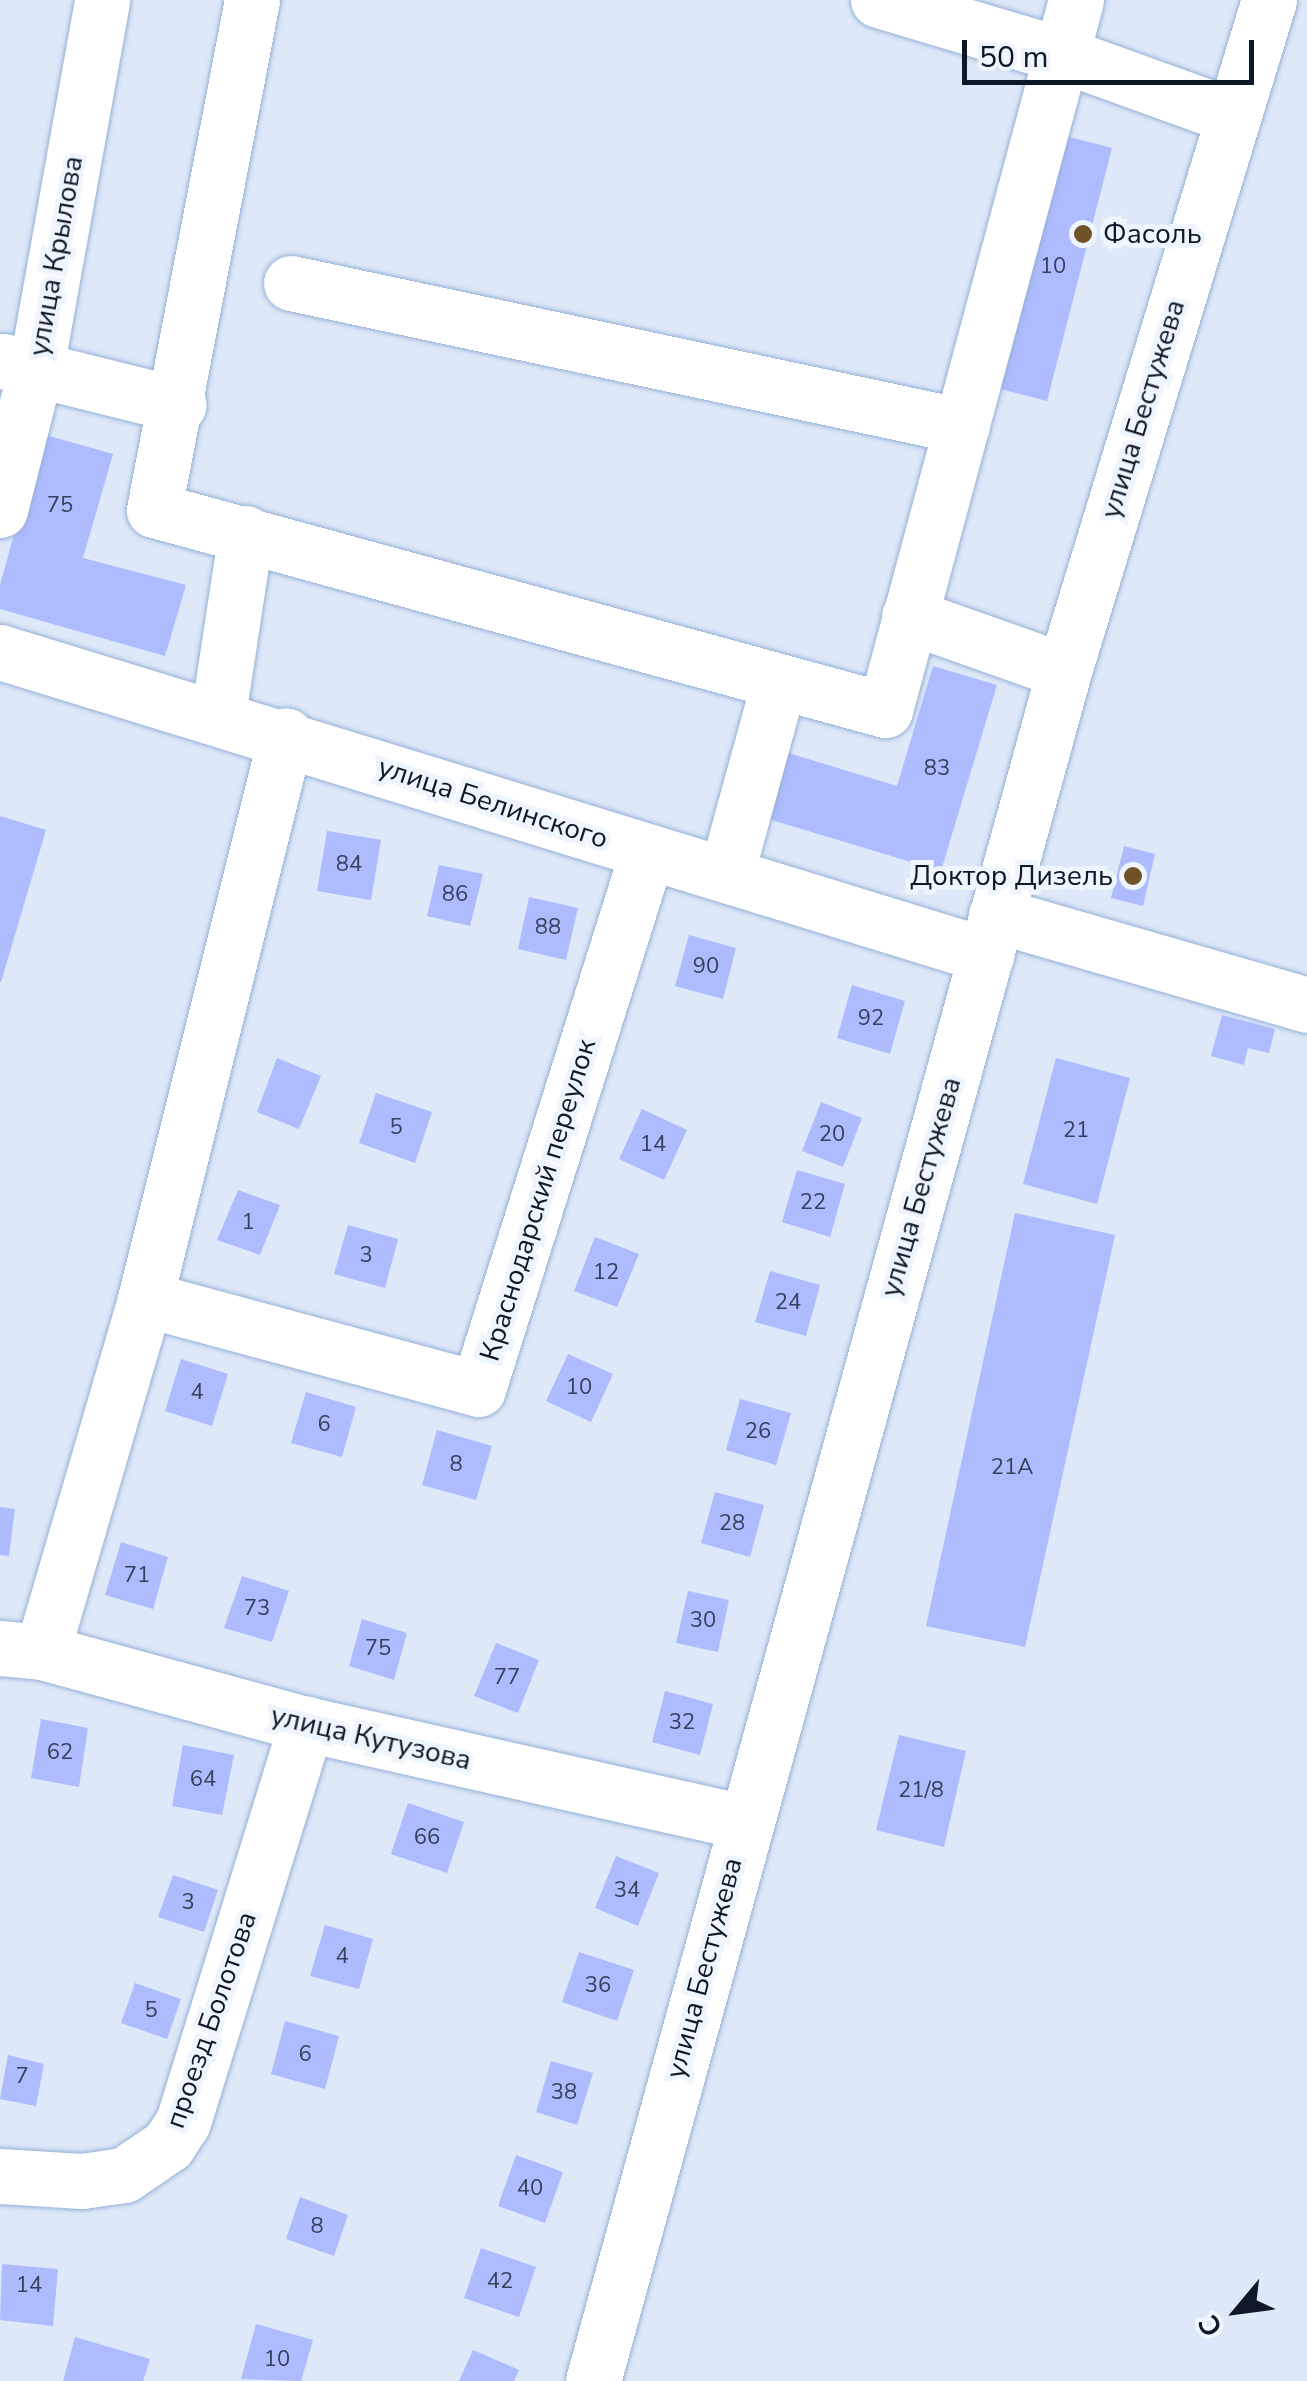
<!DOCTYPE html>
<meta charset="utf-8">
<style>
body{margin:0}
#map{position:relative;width:1307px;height:2381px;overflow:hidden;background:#dde8f8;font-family:"Nunito Sans",sans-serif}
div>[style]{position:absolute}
.building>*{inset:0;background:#aebbfe}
.roads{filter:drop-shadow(0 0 2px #94b0d6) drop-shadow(0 0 2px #94b0d6)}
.minor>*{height:55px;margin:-27.5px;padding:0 27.5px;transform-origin:27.5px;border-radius:27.5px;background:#fff}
.dots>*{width:28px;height:28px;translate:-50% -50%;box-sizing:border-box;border:5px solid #eff5fd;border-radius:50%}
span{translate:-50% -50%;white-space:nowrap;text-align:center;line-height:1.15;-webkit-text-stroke:10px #eff5fd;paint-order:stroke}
.number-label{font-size:22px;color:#36415c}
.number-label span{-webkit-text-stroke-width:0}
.poi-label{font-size:28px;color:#0e1826}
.left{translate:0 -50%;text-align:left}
.right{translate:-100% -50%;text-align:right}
.street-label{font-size:28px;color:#0e1826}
.north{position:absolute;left:1187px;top:2261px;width:100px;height:100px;-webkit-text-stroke:8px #eff5fd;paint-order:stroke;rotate:241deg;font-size:28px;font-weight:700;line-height:40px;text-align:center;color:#0e1826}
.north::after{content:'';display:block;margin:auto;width:35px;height:45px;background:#0e1826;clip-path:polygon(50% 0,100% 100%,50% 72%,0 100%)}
.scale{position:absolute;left:962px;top:40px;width:292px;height:45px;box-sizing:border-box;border:5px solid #0e1826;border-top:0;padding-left:12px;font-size:30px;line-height:35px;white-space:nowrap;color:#0e1826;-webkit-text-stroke:8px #eff5fd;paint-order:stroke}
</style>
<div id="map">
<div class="building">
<i style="clip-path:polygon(1058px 134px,1112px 148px,1047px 401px,993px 387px)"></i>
<i style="clip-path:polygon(42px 434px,113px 454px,83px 558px,186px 585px,165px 656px,0 609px,0 585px)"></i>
<i style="clip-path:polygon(933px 666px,997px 685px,941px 871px,765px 818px,785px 752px,897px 786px)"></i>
<i style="clip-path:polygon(0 816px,46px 830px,1px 982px,0 982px)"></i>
<i style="clip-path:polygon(327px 831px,381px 840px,371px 900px,317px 891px)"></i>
<i style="clip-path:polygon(1124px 846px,1155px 854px,1143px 906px,1111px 898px)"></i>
<i style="clip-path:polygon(439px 865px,483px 874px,470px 926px,427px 916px)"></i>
<i style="clip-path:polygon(529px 897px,578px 908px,566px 960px,518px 949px)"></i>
<i style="clip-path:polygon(689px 935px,736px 948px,723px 999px,675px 986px)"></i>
<i style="clip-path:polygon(852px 985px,905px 1001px,890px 1054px,837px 1038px)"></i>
<i style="clip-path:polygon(1222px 1015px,1275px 1029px,1269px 1053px,1248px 1048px,1244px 1065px,1211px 1056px)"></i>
<i style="clip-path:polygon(277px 1058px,321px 1076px,299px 1129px,257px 1112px)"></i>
<i style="clip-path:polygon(1056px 1058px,1130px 1078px,1097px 1204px,1023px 1184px)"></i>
<i style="clip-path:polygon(376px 1093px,432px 1112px,415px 1163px,359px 1143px)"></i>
<i style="clip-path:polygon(821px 1102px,862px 1118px,843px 1167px,802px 1151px)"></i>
<i style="clip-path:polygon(642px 1109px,687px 1130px,664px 1180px,619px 1159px)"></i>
<i style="clip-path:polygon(797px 1170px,845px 1184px,830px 1237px,782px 1222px)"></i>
<i style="clip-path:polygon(238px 1190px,280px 1205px,260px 1255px,217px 1240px)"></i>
<i style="clip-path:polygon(1015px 1213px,1115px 1235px,1025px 1647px,926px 1626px)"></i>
<i style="clip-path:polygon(348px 1225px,398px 1239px,385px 1288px,334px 1274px)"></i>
<i style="clip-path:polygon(595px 1237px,639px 1254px,617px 1307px,574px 1291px)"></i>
<i style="clip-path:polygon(770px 1271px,820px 1285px,806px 1336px,755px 1322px)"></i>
<i style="clip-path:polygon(568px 1354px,613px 1374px,591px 1422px,546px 1401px)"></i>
<i style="clip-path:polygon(181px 1359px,228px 1374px,212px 1426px,165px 1411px)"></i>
<i style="clip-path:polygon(306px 1392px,356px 1407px,342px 1457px,291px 1443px)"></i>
<i style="clip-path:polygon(740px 1399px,791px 1413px,776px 1465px,726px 1450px)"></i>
<i style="clip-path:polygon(437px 1430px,492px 1446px,476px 1500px,422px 1485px)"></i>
<i style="clip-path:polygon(715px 1492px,764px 1505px,750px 1557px,701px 1543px)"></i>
<i style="clip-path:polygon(0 1507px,15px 1509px,9px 1556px,0 1555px)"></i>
<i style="clip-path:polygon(121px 1542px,168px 1557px,153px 1609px,105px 1595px)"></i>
<i style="clip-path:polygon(242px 1576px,289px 1591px,272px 1642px,224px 1628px)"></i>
<i style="clip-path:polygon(688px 1591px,729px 1600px,718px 1652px,676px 1643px)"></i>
<i style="clip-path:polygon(362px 1619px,407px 1633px,394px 1680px,349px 1666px)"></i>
<i style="clip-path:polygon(496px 1643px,539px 1660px,518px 1713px,474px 1696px)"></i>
<i style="clip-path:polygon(665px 1691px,713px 1704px,700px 1755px,652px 1742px)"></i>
<i style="clip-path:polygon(41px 1719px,88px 1728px,79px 1787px,31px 1778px)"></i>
<i style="clip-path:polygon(899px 1735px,966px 1751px,944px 1847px,876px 1830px)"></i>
<i style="clip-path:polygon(183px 1745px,234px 1755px,222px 1815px,172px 1806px)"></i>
<i style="clip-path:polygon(408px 1803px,464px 1822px,447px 1873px,391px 1854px)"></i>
<i style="clip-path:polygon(616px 1856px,659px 1873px,638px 1926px,595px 1908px)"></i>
<i style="clip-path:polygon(173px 1875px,218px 1890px,204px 1932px,158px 1917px)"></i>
<i style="clip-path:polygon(325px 1925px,373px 1939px,359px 1989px,310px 1976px)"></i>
<i style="clip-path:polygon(579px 1952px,634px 1970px,617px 2021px,562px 2002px)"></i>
<i style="clip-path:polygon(135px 1983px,181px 1999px,167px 2039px,121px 2023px)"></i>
<i style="clip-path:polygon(285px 2021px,339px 2036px,325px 2089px,271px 2074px)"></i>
<i style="clip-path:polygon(8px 2055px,44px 2064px,36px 2106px,0 2099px)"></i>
<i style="clip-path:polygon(551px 2061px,593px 2073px,577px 2125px,536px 2112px)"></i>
<i style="clip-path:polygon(516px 2155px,563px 2172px,545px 2223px,498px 2206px)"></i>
<i style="clip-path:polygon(300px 2197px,348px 2215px,334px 2256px,286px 2239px)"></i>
<i style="clip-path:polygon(481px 2248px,536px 2267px,519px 2317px,464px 2298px)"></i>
<i style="clip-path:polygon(2px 2264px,58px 2269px,53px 2326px,0 2320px)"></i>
<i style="clip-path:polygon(256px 2324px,313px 2340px,301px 2381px,241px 2379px)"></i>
<i style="clip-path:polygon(75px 2337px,150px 2359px,143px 2381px,63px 2381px)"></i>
<i style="clip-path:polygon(473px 2350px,519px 2370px,514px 2381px,459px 2381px)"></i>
</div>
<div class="roads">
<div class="minor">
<i style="left:252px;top:0;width:519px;rotate:100.88deg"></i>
<i style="left:154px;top:510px;width:758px;rotate:15.3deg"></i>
<i style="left:885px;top:710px;width:735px;rotate:-74.94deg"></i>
<i style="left:878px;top:0;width:193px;rotate:16.6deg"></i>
<i style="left:1063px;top:55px;width:180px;rotate:19.8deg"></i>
<i style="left:291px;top:283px;width:686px;rotate:12.03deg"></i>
<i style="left:3px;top:361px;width:181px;rotate:14deg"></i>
<i style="left:0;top:510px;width:146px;rotate:-75.8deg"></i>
<i style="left:36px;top:368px;width:374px;rotate:-79.8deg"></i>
<i style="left:909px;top:616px;width:164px;rotate:19.5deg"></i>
<i style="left:0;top:652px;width:1032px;rotate:17.08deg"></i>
<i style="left:218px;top:715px;width:184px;rotate:-81.3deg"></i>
<i style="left:727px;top:871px;width:196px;rotate:-74.6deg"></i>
<i style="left:996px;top:915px;width:324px;rotate:16.1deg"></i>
<i style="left:145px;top:1299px;width:581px;rotate:-75.96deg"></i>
<i style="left:0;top:1648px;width:42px;rotate:5.4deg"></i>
<i style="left:42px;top:1652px;width:274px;rotate:15.3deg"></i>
<i style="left:306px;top:1724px;width:448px;rotate:12.6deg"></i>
<i style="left:42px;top:1652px;width:368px;rotate:-73.7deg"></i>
<i style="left:145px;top:1299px;width:345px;rotate:15.1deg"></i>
<i style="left:478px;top:1389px;width:562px;rotate:-72.5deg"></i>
<i style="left:0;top:2176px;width:82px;rotate:3.5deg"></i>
<i style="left:82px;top:2181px;width:42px;rotate:-8.1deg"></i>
<i style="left:124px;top:2175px;width:53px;rotate:-34.3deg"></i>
<i style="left:168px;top:2145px;width:27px;rotate:-57deg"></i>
<i style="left:183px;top:2122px;width:417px;rotate:-72.8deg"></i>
<i style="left:593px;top:2381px;width:1774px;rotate:-74.6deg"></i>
<i style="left:1064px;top:671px;width:702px;rotate:-73.01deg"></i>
</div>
</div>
<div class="dots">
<i style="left:1083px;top:234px;background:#6f5226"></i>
<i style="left:1133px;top:876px;background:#6f5226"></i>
</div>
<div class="number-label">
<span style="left:1053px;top:267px">10</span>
<span style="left:60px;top:506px">75</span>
<span style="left:937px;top:769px">83</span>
<span style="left:349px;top:865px">84</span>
<span style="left:455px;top:895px">86</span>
<span style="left:548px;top:928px">88</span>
<span style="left:706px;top:967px">90</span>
<span style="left:871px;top:1019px">92</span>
<span style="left:396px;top:1128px">5</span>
<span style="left:1076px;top:1131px">21</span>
<span style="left:832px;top:1135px">20</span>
<span style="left:653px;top:1145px">14</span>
<span style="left:813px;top:1203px">22</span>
<span style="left:248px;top:1223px">1</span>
<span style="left:366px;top:1256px">3</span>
<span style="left:606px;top:1273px">12</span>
<span style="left:788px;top:1303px">24</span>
<span style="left:579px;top:1388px">10</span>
<span style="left:197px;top:1393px">4</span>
<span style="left:324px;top:1425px">6</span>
<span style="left:758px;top:1432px">26</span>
<span style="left:456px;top:1465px">8</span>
<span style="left:1012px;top:1468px">21А</span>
<span style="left:732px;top:1524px">28</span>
<span style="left:137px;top:1576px">71</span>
<span style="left:257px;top:1609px">73</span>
<span style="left:703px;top:1621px">30</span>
<span style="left:378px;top:1649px">75</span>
<span style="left:507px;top:1678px">77</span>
<span style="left:682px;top:1723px">32</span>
<span style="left:60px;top:1753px">62</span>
<span style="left:203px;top:1780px">64</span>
<span style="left:921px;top:1791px">21/8</span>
<span style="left:427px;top:1838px">66</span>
<span style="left:627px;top:1891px">34</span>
<span style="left:188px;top:1903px">3</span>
<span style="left:342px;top:1957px">4</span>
<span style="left:598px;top:1986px">36</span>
<span style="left:151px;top:2011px">5</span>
<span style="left:305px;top:2055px">6</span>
<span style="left:22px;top:2077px">7</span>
<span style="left:564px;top:2093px">38</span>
<span style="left:530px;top:2189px">40</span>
<span style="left:317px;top:2227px">8</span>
<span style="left:500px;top:2282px">42</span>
<span style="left:29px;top:2286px">14</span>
<span style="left:277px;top:2360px">10</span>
</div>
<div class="poi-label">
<span class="left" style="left:1103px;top:234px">Фасоль</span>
<span class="right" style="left:1113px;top:876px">Доктор Дизель</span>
</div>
<div class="street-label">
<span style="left:56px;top:256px;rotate:-80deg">улица Крылова</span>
<span style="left:1143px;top:409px;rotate:-73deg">улица Бестужева</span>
<span style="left:493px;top:803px;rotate:18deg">улица Белинского</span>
<span style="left:921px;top:1187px;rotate:-74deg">улица Бестужева</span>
<span style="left:538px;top:1200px;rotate:-73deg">Краснодарский переулок</span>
<span style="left:371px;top:1738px;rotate:13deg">улица Кутузова</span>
<span style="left:704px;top:1968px;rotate:-75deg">улица Бестужева</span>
<span style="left:211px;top:2020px;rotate:-71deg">проезд Болотова</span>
</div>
<div class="north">С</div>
<div class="scale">50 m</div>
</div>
